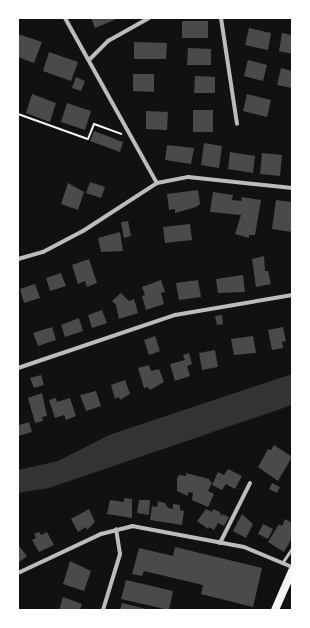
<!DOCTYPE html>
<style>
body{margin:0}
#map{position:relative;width:310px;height:628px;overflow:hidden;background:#111;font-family:Rubik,sans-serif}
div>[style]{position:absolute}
.water>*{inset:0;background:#333}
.building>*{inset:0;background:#4a4a4a}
.path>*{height:2px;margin:-1px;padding:0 1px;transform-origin:1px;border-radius:1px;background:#f5f5f5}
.service>*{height:3px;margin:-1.5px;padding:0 1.5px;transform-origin:1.5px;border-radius:1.5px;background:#bcbcbc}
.minor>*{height:4px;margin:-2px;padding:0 2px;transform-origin:2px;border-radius:2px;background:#bcbcbc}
.secondary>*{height:8px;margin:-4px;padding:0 4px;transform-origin:4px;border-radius:4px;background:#f5f5f5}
span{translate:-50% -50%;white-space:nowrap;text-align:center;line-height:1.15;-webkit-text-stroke:4px #fff;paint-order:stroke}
.frame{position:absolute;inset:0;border:19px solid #fff;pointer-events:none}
</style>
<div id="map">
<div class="water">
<i style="clip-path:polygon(292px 374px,292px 405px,49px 488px,18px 493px,18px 470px,58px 461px,109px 435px)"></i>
</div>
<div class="building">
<i style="clip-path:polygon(91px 18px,119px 18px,95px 28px)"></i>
<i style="clip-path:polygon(182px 21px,208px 21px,208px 38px,182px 38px)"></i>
<i style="clip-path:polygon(249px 28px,271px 33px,268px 50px,245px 45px)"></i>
<i style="clip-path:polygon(282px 33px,292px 35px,292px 54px,279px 51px)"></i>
<i style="clip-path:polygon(18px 34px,42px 42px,34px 63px,18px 57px)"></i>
<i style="clip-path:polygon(134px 42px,167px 43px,166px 59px,134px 59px)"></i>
<i style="clip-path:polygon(188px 48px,211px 49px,211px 65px,187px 65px)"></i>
<i style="clip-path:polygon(49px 52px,78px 62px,71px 81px,43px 71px)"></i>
<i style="clip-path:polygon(248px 60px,267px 65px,263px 81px,244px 76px)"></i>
<i style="clip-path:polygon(281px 68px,292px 71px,292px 88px,277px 85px)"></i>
<i style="clip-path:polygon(133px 74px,154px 74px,154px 92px,133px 91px)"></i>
<i style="clip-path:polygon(195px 76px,215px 77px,215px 93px,194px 93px)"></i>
<i style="clip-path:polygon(76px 77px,85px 81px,81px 91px,72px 88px)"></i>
<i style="clip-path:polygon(32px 94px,56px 103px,50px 122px,26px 113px)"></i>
<i style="clip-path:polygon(247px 94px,271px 100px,267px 117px,243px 111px)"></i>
<i style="clip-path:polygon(67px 103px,91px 111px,85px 130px,61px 122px)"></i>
<i style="clip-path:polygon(193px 110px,213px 110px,213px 132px,193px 132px)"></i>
<i style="clip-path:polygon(146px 111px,168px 112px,167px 130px,146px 129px)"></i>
<i style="clip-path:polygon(94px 131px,123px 142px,120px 152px,90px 141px)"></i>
<i style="clip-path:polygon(204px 143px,222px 146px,219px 168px,201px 165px)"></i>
<i style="clip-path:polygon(167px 145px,194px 148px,191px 164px,165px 160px)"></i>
<i style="clip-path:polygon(230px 152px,255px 156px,253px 173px,228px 169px)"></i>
<i style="clip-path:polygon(262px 153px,282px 155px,280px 176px,260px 174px)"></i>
<i style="clip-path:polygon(90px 182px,105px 187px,101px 198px,86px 193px)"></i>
<i style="clip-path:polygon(68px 183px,84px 192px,78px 210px,61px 204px)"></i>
<i style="clip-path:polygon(198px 190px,200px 204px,196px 207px,175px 213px,175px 209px,169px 210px,167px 194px)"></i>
<i style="clip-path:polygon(213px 192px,233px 195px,232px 200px,241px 201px,242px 197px,261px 200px,255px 235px,249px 235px,249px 238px,235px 234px,241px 215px,210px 212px)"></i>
<i style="clip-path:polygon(276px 200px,292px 202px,292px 232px,272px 229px)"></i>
<i style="clip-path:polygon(128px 221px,131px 236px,124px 238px,121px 222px)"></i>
<i style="clip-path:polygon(190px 224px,192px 240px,165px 243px,163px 227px)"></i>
<i style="clip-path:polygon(120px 232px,123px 251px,101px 252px,98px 238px)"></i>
<i style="clip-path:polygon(264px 256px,265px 271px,268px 271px,271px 284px,256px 287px,252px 259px)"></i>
<i style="clip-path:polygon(89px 259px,97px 283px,87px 287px,85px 281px,78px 284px,72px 265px)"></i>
<i style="clip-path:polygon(61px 273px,66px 286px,50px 291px,46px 278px)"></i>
<i style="clip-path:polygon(243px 275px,245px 292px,218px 293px,216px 279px)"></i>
<i style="clip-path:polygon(161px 280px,165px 292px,161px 293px,164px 304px,146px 310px,142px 296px,145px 295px,142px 287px)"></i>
<i style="clip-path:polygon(198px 280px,201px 297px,179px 300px,176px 283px)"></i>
<i style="clip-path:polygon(35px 284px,40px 298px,24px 303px,20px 289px)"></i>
<i style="clip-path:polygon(121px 293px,129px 301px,134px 299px,138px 313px,119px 319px,116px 305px,112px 301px)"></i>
<i style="clip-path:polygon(102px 310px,107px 323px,92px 328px,88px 315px)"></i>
<i style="clip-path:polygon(222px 315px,223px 324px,217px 325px,215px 316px)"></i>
<i style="clip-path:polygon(79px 318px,83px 331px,65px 337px,61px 325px)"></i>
<i style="clip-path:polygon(52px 327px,56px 340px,38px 346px,33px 333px)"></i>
<i style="clip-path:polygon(283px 327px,286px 341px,282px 342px,283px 348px,272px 350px,268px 330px)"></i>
<i style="clip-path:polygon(155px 336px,160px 351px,149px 355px,144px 340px)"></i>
<i style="clip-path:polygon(253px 336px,256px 353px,234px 355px,231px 339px)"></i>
<i style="clip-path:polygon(215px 350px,218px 367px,202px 370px,199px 353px)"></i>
<i style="clip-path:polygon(189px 353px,192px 364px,187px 366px,190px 376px,175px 381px,170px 364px,185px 360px,183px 355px)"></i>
<i style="clip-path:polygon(149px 365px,151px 371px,159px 369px,164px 382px,150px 390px,148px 387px,144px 388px,138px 368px)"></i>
<i style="clip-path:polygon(41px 375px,44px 385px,34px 388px,30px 378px)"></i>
<i style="clip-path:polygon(125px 380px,130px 394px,120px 400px,119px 397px,115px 399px,111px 385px)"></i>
<i style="clip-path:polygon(96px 391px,101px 406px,86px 411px,80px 395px)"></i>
<i style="clip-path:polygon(42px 393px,47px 416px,42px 417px,43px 421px,35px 423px,28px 398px)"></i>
<i style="clip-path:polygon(56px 398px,57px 402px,70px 398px,76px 416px,66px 420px,64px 415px,55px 418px,49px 400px)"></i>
<i style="clip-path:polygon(18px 420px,20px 425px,29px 422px,32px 432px,18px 436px)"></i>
<i style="clip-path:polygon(274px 445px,292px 457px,278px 481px,258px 467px,268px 449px,271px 450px)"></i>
<i style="clip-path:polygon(228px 469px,242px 476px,235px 489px,226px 484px,222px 490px,212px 485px,218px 472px,224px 475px)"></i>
<i style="clip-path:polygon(186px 473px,209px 479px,212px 483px,208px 491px,214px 494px,208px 507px,192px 500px,193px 493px,188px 492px,188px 496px,177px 491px,177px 478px,179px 475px,186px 476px)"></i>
<i style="clip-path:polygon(272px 483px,280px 487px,277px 493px,269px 489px)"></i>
<i style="clip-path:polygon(124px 498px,132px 499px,132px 518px,107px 514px,110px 500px,124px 502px)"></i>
<i style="clip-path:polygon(139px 500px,150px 500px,149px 515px,137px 513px)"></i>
<i style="clip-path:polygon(158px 501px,165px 503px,168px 508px,173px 509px,173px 504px,180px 505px,180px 510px,184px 511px,182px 525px,150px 520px,152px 506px,157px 507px)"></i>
<i style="clip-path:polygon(89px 509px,95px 522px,87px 530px,86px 527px,78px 532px,71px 519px)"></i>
<i style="clip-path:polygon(206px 509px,212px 512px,213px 509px,220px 512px,221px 516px,222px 514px,229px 517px,224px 526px,218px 523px,214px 530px,209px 527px,208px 529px,197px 521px)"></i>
<i style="clip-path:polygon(242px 514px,253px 524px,246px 538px,233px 531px)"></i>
<i style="clip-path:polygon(285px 519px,292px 523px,292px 538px,284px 552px,268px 542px,279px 524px,282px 526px)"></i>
<i style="clip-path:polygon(263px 524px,273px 529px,268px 539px,258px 534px)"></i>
<i style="clip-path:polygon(39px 532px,41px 535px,47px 532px,54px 545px,39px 552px,32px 540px,36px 538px,34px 534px)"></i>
<i style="clip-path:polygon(19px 546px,27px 556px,18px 563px,18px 547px)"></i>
<i style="clip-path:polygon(175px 547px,262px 568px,253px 607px,201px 594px,203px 585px,144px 571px,142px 576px,132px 574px,139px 548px,173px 556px)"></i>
<i style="clip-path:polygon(70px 561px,91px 571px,84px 591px,63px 584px)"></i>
<i style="clip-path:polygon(126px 580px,173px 591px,169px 610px,121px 599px)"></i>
<i style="clip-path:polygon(63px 597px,82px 604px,80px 610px,59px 610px)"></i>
<i style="clip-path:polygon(122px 603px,146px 609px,146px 610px,120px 610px)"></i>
</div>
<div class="path">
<i style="left:18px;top:114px;width:74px;rotate:19.7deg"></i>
<i style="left:88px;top:139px;width:16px;rotate:-68deg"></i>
<i style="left:94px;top:124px;width:29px;rotate:20deg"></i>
</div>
<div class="service">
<i style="left:282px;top:563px;width:18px;rotate:-56deg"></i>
</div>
<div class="minor">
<i style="left:65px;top:18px;width:189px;rotate:60.9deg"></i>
<i style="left:221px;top:18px;width:107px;rotate:81.4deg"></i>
<i style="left:89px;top:60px;width:27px;rotate:-45deg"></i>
<i style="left:108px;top:41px;width:47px;rotate:-29.3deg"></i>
<i style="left:18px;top:259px;width:26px;rotate:-16deg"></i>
<i style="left:43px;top:252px;width:45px;rotate:-27.7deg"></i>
<i style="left:83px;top:231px;width:88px;rotate:-33deg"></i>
<i style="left:157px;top:183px;width:32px;rotate:-11deg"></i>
<i style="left:188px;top:177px;width:105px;rotate:6deg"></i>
<i style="left:18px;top:368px;width:166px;rotate:-18.7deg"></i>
<i style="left:175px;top:315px;width:119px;rotate:-9.7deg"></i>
<i style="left:220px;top:543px;width:67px;rotate:-63.4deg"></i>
<i style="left:18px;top:573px;width:92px;rotate:-25.2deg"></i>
<i style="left:101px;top:534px;width:32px;rotate:-14deg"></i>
<i style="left:132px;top:526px;width:114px;rotate:10.6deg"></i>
<i style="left:244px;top:547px;width:52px;rotate:22.6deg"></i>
<i style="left:103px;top:610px;width:59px;rotate:-73.1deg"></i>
<i style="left:120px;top:554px;width:25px;rotate:-99deg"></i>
</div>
<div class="secondary">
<i style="left:275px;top:610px;width:43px;rotate:-66.4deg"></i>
</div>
<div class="frame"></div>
</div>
